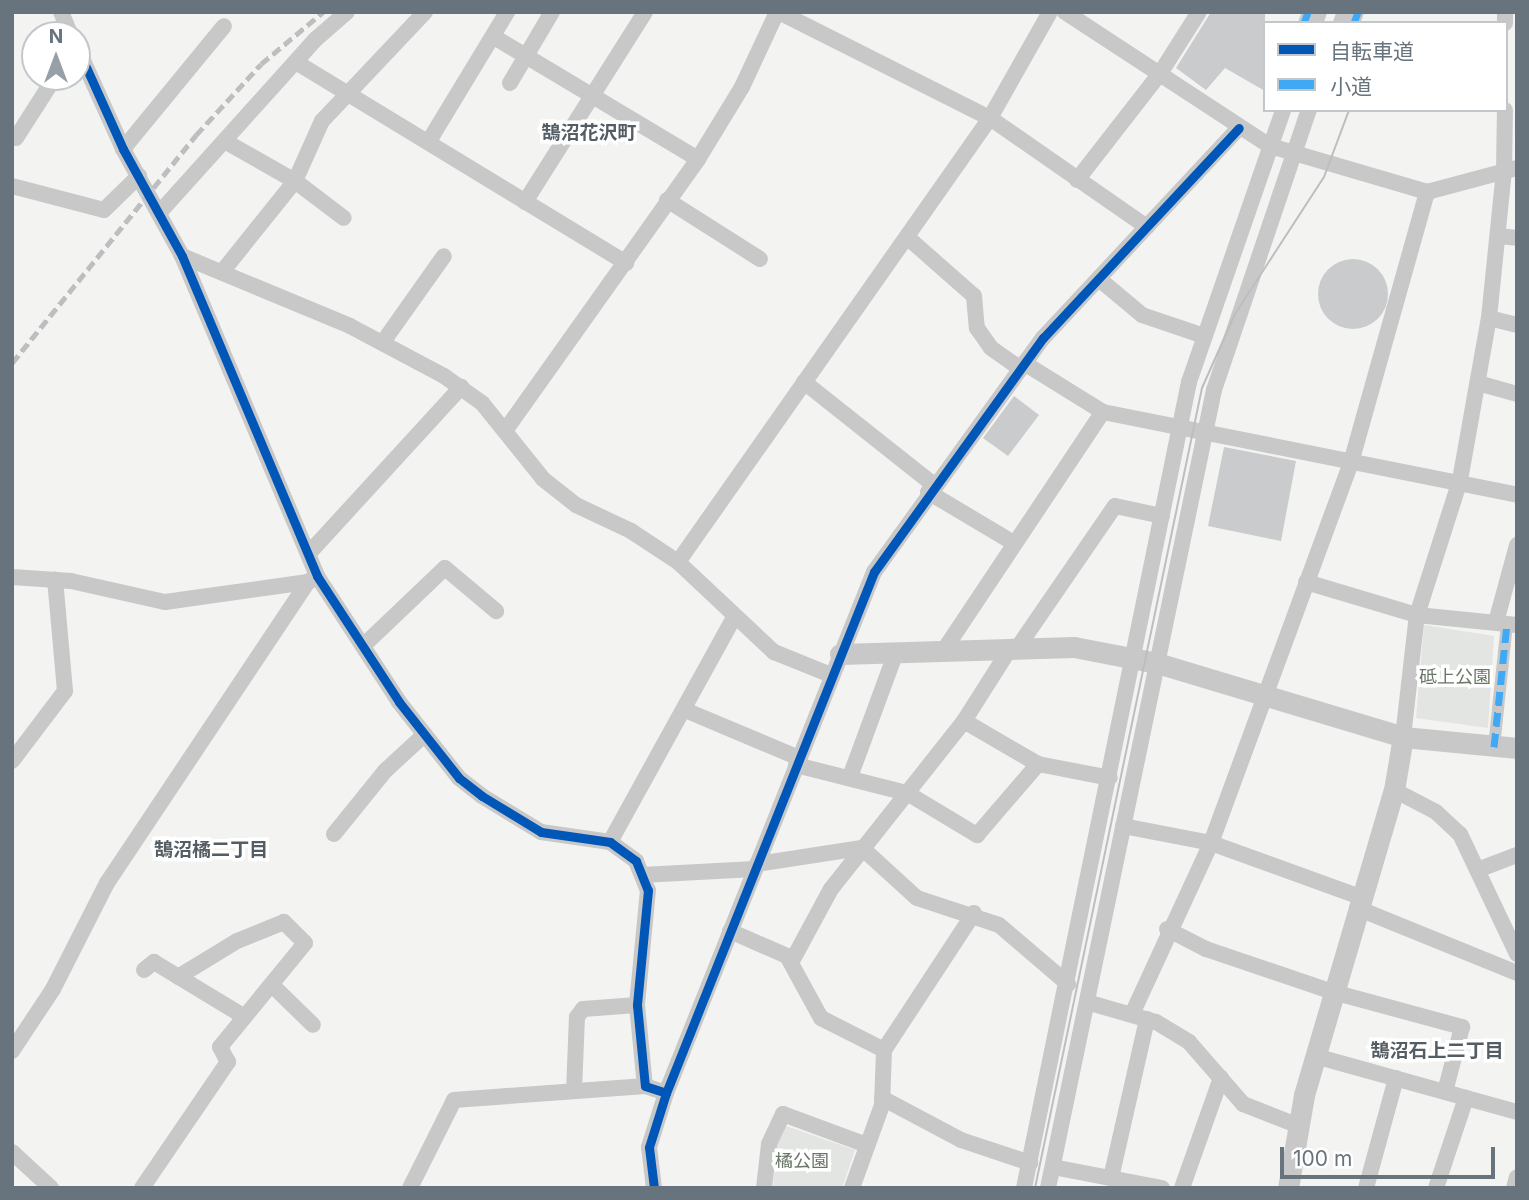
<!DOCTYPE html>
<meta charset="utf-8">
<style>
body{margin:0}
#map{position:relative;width:1529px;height:1200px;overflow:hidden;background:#f3f3f2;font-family:Inter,"Noto Sans JP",sans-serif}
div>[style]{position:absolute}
.green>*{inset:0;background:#e2e5e1}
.building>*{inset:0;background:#cacbcc}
.round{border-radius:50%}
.pedestrian>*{height:12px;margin:-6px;padding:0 6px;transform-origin:6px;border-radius:6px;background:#c8c8c9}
.minor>*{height:16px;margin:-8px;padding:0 8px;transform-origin:8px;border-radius:8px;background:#c8c8c9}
.tertiary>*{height:21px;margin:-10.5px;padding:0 10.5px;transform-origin:10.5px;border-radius:10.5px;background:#c8c8c9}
.tram>*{height:2px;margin:-1px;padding:0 1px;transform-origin:1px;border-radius:1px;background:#bdbebf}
.rail>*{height:4.5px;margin-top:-2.25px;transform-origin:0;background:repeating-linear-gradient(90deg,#bdbebf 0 10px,transparent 0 15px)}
.quiet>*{height:7px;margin-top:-3.5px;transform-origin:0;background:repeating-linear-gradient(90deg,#3fa9f5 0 14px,transparent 0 21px)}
.cycleway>*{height:9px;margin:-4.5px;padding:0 4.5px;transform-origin:4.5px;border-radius:4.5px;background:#0057b8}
span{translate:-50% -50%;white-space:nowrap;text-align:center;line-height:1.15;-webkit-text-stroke:7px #fff;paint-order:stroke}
.park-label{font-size:18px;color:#687665}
.neighbourhood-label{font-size:19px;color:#545d64;font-weight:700}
.frame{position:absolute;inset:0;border:14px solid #67747e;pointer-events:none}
.legend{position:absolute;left:1263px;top:21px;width:245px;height:91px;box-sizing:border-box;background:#fff;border:2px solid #c2c7cb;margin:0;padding:9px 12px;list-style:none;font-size:21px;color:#67747e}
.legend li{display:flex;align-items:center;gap:14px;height:35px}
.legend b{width:35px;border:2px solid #c2c7cb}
.north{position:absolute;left:21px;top:21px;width:70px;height:70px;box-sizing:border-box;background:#fff;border:2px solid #c2c7cb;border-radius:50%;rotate:0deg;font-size:19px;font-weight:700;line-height:28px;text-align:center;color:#67747e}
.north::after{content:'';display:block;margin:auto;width:24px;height:32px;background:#98a0a7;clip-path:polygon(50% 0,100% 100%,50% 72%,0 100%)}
.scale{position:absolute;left:1280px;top:1147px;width:215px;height:32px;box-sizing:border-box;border:4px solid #67747e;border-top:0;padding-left:9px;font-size:21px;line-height:24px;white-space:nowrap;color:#67747e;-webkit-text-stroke:5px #fff;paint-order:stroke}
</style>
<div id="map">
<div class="green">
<i style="clip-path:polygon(1424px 625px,1494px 636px,1488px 728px,1416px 718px)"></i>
<i style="clip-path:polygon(786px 1126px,855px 1150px,842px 1188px,773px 1188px,776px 1148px)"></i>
</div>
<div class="building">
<i style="clip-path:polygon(1211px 12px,1265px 12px,1265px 91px,1225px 68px,1206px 90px,1176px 68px)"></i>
<i class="round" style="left:1318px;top:259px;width:70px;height:70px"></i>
<i style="clip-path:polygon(1014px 396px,1039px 415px,1008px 456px,983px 438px)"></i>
<i style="clip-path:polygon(1224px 447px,1296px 461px,1281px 541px,1208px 526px)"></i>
</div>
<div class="pedestrian">
<i style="left:1304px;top:23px;width:12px;rotate:-70deg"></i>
<i style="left:1354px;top:23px;width:12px;rotate:-70deg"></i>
<i style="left:1494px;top:747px;width:124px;rotate:-84deg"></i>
</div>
<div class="minor">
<i style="left:61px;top:12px;width:25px;rotate:67deg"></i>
<i style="left:779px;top:12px;width:236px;rotate:26.7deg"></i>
<i style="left:990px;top:118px;width:191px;rotate:34.8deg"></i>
<i style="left:1065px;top:12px;width:245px;rotate:33.2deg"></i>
<i style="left:1270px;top:146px;width:164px;rotate:16.3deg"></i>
<i style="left:1427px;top:192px;width:93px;rotate:-14.9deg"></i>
<i style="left:1315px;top:23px;width:12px;rotate:-70deg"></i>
<i style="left:1341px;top:23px;width:12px;rotate:-70deg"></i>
<i style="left:1505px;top:23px;width:11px;rotate:-90deg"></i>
<i style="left:494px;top:37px;width:238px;rotate:30.9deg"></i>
<i style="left:77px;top:47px;width:112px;rotate:65.7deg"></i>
<i style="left:123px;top:149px;width:122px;rotate:61.1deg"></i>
<i style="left:182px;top:256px;width:347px;rotate:67.1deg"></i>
<i style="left:317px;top:576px;width:150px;rotate:56.9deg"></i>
<i style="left:399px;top:702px;width:97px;rotate:51.7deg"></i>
<i style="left:459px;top:778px;width:29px;rotate:38deg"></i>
<i style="left:482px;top:796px;width:69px;rotate:31.4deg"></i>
<i style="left:541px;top:832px;width:70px;rotate:8.2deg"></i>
<i style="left:610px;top:842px;width:32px;rotate:36deg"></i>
<i style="left:636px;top:861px;width:31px;rotate:68deg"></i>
<i style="left:648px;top:890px;width:116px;rotate:95.5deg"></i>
<i style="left:637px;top:1005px;width:81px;rotate:84.4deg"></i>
<i style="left:645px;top:1086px;width:22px;rotate:18deg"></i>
<i style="left:299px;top:64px;width:383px;rotate:31.3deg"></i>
<i style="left:510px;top:83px;width:82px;rotate:-59.4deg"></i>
<i style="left:16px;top:138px;width:72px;rotate:-57.4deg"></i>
<i style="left:429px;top:141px;width:151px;rotate:-58.8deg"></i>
<i style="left:228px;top:143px;width:77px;rotate:29.6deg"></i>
<i style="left:295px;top:181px;width:61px;rotate:37.1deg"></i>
<i style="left:123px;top:149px;width:159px;rotate:-50.6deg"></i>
<i style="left:1077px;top:180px;width:137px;rotate:-52.1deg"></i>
<i style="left:1161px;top:72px;width:71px;rotate:-57.7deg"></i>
<i style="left:12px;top:186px;width:95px;rotate:14.6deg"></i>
<i style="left:104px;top:210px;width:49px;rotate:-44.2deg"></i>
<i style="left:667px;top:200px;width:110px;rotate:32.4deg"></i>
<i style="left:525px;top:202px;width:225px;rotate:-57.7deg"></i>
<i style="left:160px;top:212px;width:233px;rotate:-48deg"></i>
<i style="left:316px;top:39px;width:41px;rotate:-41.1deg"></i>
<i style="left:1499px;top:236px;width:18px;rotate:6deg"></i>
<i style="left:907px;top:237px;width:89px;rotate:41.4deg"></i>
<i style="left:974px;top:296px;width:32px;rotate:85deg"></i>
<i style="left:977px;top:328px;width:24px;rotate:55deg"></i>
<i style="left:991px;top:348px;width:35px;rotate:35deg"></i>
<i style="left:182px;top:256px;width:182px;rotate:22.6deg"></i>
<i style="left:350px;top:326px;width:106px;rotate:28deg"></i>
<i style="left:444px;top:376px;width:47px;rotate:35.4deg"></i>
<i style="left:482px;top:403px;width:97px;rotate:51.2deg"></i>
<i style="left:543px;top:479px;width:42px;rotate:38.2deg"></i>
<i style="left:576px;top:505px;width:61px;rotate:25.3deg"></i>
<i style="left:631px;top:531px;width:56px;rotate:33.4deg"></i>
<i style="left:678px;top:562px;width:132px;rotate:43.2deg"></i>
<i style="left:774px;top:652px;width:61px;rotate:22deg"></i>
<i style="left:222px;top:272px;width:117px;rotate:-51.3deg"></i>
<i style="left:295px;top:181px;width:66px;rotate:-65.8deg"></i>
<i style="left:322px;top:121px;width:150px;rotate:-46.6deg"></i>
<i style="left:1099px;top:279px;width:56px;rotate:39.9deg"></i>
<i style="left:1142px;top:315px;width:62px;rotate:18.7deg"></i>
<i style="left:1489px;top:318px;width:29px;rotate:14deg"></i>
<i style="left:383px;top:342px;width:105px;rotate:-54.7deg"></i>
<i style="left:1024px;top:363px;width:93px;rotate:31.8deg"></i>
<i style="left:1103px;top:412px;width:422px;rotate:11.3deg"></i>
<i style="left:804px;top:382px;width:166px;rotate:38.4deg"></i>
<i style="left:1478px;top:383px;width:41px;rotate:15.8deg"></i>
<i style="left:507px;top:428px;width:330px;rotate:-54.6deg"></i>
<i style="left:698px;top:159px;width:84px;rotate:-58.6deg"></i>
<i style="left:742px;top:87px;width:83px;rotate:-65deg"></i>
<i style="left:928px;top:492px;width:100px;rotate:30.7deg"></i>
<i style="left:310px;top:552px;width:224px;rotate:-47.5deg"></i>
<i style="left:678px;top:562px;width:543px;rotate:-54.9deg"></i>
<i style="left:990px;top:118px;width:122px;rotate:-60.5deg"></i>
<i style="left:12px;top:577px;width:59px;rotate:3.9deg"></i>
<i style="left:71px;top:581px;width:96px;rotate:12.6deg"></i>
<i style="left:165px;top:602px;width:144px;rotate:-8deg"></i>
<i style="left:1306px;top:582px;width:116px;rotate:16.6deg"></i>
<i style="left:1417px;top:615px;width:100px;rotate:5.7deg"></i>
<i style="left:1496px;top:622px;width:80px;rotate:-74.7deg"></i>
<i style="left:363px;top:646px;width:113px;rotate:-43.6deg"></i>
<i style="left:445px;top:568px;width:67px;rotate:40.1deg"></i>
<i style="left:1018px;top:647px;width:171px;rotate:-55.5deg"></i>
<i style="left:1115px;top:506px;width:48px;rotate:12deg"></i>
<i style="left:944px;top:650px;width:286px;rotate:-56.3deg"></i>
<i style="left:685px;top:710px;width:124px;rotate:22.8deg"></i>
<i style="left:964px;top:721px;width:86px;rotate:30.2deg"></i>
<i style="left:1038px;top:764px;width:73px;rotate:11deg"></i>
<i style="left:1403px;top:737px;width:123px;rotate:-83.5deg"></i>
<i style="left:1417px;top:615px;width:142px;rotate:-72.3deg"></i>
<i style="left:1460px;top:480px;width:165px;rotate:-79.9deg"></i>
<i style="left:1489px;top:318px;width:148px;rotate:-84.2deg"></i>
<i style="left:1504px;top:171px;width:61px;rotate:-89.1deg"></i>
<i style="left:12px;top:761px;width:88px;rotate:-52.9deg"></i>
<i style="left:65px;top:691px;width:112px;rotate:-95.1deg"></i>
<i style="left:796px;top:765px;width:114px;rotate:14.2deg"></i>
<i style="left:907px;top:793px;width:82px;rotate:31deg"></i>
<i style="left:977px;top:835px;width:94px;rotate:-49.3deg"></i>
<i style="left:850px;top:777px;width:133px;rotate:-69.8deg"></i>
<i style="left:1394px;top:790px;width:47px;rotate:27.6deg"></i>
<i style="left:1436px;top:812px;width:33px;rotate:43deg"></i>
<i style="left:1460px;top:834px;width:133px;rotate:64.6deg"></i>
<i style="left:1123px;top:826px;width:90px;rotate:10.9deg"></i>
<i style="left:1211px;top:843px;width:158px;rotate:19.9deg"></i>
<i style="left:334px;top:834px;width:81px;rotate:-51deg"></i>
<i style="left:385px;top:771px;width:54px;rotate:-42.8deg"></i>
<i style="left:610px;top:842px;width:255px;rotate:-61.1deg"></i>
<i style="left:757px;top:864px;width:106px;rotate:-8.7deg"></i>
<i style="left:862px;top:848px;width:74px;rotate:42.3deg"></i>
<i style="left:917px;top:898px;width:86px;rotate:18.2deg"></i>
<i style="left:999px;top:925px;width:91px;rotate:40.5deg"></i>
<i style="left:1480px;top:869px;width:40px;rotate:-21deg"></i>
<i style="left:642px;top:875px;width:113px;rotate:-3deg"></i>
<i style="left:1357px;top:908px;width:173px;rotate:22.1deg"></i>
<i style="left:1167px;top:929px;width:44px;rotate:27.1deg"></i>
<i style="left:1206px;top:949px;width:134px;rotate:18.7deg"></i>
<i style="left:1333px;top:992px;width:134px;rotate:15.2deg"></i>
<i style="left:1462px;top:1027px;width:67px;rotate:104.7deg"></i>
<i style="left:730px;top:931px;width:62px;rotate:23.7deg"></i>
<i style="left:787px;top:956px;width:71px;rotate:61.3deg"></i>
<i style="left:821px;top:1018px;width:71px;rotate:26.9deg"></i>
<i style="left:792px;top:961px;width:82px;rotate:-61.6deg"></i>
<i style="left:831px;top:889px;width:214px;rotate:-51.6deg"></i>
<i style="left:964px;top:721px;width:88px;rotate:-57.6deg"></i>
<i style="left:144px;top:970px;width:13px;rotate:-39deg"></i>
<i style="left:154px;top:962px;width:104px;rotate:31.2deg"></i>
<i style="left:272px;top:985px;width:57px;rotate:44.3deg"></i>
<i style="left:1090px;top:1003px;width:69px;rotate:16.1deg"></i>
<i style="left:1156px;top:1022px;width:39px;rotate:31deg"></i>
<i style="left:1189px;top:1042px;width:82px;rotate:48.9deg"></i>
<i style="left:1243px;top:1104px;width:60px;rotate:21.4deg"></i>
<i style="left:1133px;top:1012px;width:186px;rotate:-65.2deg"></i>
<i style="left:1211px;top:843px;width:409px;rotate:-69.8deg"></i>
<i style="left:1352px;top:459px;width:277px;rotate:-74.3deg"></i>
<i style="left:12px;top:1051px;width:74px;rotate:-56.5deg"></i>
<i style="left:53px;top:989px;width:119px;rotate:-63deg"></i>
<i style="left:107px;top:883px;width:362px;rotate:-56.3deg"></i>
<i style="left:308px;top:582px;width:11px;rotate:-34deg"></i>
<i style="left:1315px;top:1056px;width:210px;rotate:15.5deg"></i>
<i style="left:574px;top:1091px;width:74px;rotate:-87.7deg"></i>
<i style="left:577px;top:1017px;width:10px;rotate:-53deg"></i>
<i style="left:583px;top:1009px;width:54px;rotate:-4.2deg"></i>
<i style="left:882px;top:1098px;width:89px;rotate:28deg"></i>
<i style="left:961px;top:1140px;width:73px;rotate:18.4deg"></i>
<i style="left:12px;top:1152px;width:53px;rotate:42.7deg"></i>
<i style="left:1053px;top:1167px;width:111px;rotate:10.9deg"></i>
<i style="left:1111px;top:1178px;width:163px;rotate:-77.2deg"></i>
<i style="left:142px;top:1188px;width:153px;rotate:-55.7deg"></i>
<i style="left:228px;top:1062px;width:17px;rotate:-118deg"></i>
<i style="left:220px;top:1047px;width:134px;rotate:-50.7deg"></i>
<i style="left:305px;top:943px;width:30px;rotate:-135deg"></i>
<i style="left:284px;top:922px;width:51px;rotate:158deg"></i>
<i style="left:237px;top:941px;width:69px;rotate:148.6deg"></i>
<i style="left:410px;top:1188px;width:98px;rotate:-63.4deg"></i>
<i style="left:454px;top:1100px;width:192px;rotate:-4.2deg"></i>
<i style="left:654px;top:1188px;width:41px;rotate:-97deg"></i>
<i style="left:649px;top:1147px;width:57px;rotate:-72.5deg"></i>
<i style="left:666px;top:1093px;width:561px;rotate:-68.24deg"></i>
<i style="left:874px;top:572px;width:289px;rotate:-54.2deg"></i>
<i style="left:1043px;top:338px;width:287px;rotate:-47deg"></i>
<i style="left:764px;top:1188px;width:44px;rotate:-83.5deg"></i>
<i style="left:769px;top:1144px;width:33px;rotate:-65deg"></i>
<i style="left:783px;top:1114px;width:90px;rotate:20.3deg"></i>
<i style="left:852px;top:1188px;width:88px;rotate:-70.1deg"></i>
<i style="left:882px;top:1105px;width:55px;rotate:-87.9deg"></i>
<i style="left:884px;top:1050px;width:164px;rotate:-56.7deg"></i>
<i style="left:1024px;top:1188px;width:823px;rotate:-78.43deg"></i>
<i style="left:1189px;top:382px;width:288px;rotate:-70.9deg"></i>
<i style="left:1048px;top:1188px;width:815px;rotate:-78.25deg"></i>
<i style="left:1214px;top:390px;width:296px;rotate:-71.3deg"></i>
<i style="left:1182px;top:1188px;width:117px;rotate:-70.5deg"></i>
<i style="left:1366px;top:1188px;width:114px;rotate:-74.7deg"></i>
<i style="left:1436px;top:1188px;width:95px;rotate:-71.6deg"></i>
<i style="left:1514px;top:1188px;width:11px;rotate:-75deg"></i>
</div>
<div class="tertiary">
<i style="left:840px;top:654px;width:234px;rotate:-1.7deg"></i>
<i style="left:1074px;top:647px;width:85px;rotate:10.9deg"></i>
<i style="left:1157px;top:663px;width:257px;rotate:16.7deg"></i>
<i style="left:1403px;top:737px;width:115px;rotate:5.5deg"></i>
<i style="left:1288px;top:1188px;width:94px;rotate:-80.2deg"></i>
<i style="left:1304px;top:1095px;width:318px;rotate:-73.6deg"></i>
<i style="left:1394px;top:790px;width:54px;rotate:-80.4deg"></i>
</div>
<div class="tram">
<i style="left:1035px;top:1188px;width:817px;rotate:-78.21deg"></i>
<i style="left:1202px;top:388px;width:81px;rotate:-66deg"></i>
<i style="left:1235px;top:314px;width:163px;rotate:-57deg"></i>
<i style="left:1324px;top:177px;width:72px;rotate:-69.5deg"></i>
</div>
<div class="rail">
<i style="left:12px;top:363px;width:293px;rotate:-51.1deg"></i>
<i style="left:196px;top:135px;width:96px;rotate:-47.5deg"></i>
<i style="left:261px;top:64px;width:81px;rotate:-40deg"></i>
</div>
<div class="quiet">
<i style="left:1304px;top:23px;width:12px;rotate:-70deg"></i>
<i style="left:1354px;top:23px;width:12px;rotate:-70deg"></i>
<i style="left:1494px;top:747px;width:124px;rotate:-84deg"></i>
</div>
<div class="cycleway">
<i style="left:77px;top:47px;width:112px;rotate:65.7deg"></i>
<i style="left:123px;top:149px;width:122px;rotate:61.1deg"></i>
<i style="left:182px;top:256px;width:347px;rotate:67.1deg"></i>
<i style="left:317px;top:576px;width:150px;rotate:56.9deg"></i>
<i style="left:399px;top:702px;width:97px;rotate:51.7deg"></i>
<i style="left:459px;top:778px;width:29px;rotate:38deg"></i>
<i style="left:482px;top:796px;width:69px;rotate:31.4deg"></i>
<i style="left:541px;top:832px;width:70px;rotate:8.2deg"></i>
<i style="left:610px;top:842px;width:32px;rotate:36deg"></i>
<i style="left:636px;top:861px;width:31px;rotate:68deg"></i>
<i style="left:648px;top:890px;width:116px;rotate:95.5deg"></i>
<i style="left:637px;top:1005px;width:81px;rotate:84.4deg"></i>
<i style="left:645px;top:1086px;width:22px;rotate:18deg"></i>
<i style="left:654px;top:1188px;width:41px;rotate:-97deg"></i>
<i style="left:649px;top:1147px;width:57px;rotate:-72.5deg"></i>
<i style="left:666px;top:1093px;width:561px;rotate:-68.24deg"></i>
<i style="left:874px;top:572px;width:289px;rotate:-54.2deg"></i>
<i style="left:1043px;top:338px;width:287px;rotate:-47deg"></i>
</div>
<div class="park-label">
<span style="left:1455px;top:677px">砥上公園</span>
<span style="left:802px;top:1161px">橘公園</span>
</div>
<div class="neighbourhood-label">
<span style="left:589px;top:133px">鵠沼花沢町</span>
<span style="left:211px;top:850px">鵠沼橘二丁目</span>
<span style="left:1437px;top:1051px">鵠沼石上二丁目</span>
</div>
<div class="frame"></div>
<ul class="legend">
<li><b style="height:9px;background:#0057b8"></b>自転車道</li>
<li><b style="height:9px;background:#3fa9f5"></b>小道</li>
</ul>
<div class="north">N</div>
<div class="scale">100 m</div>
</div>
